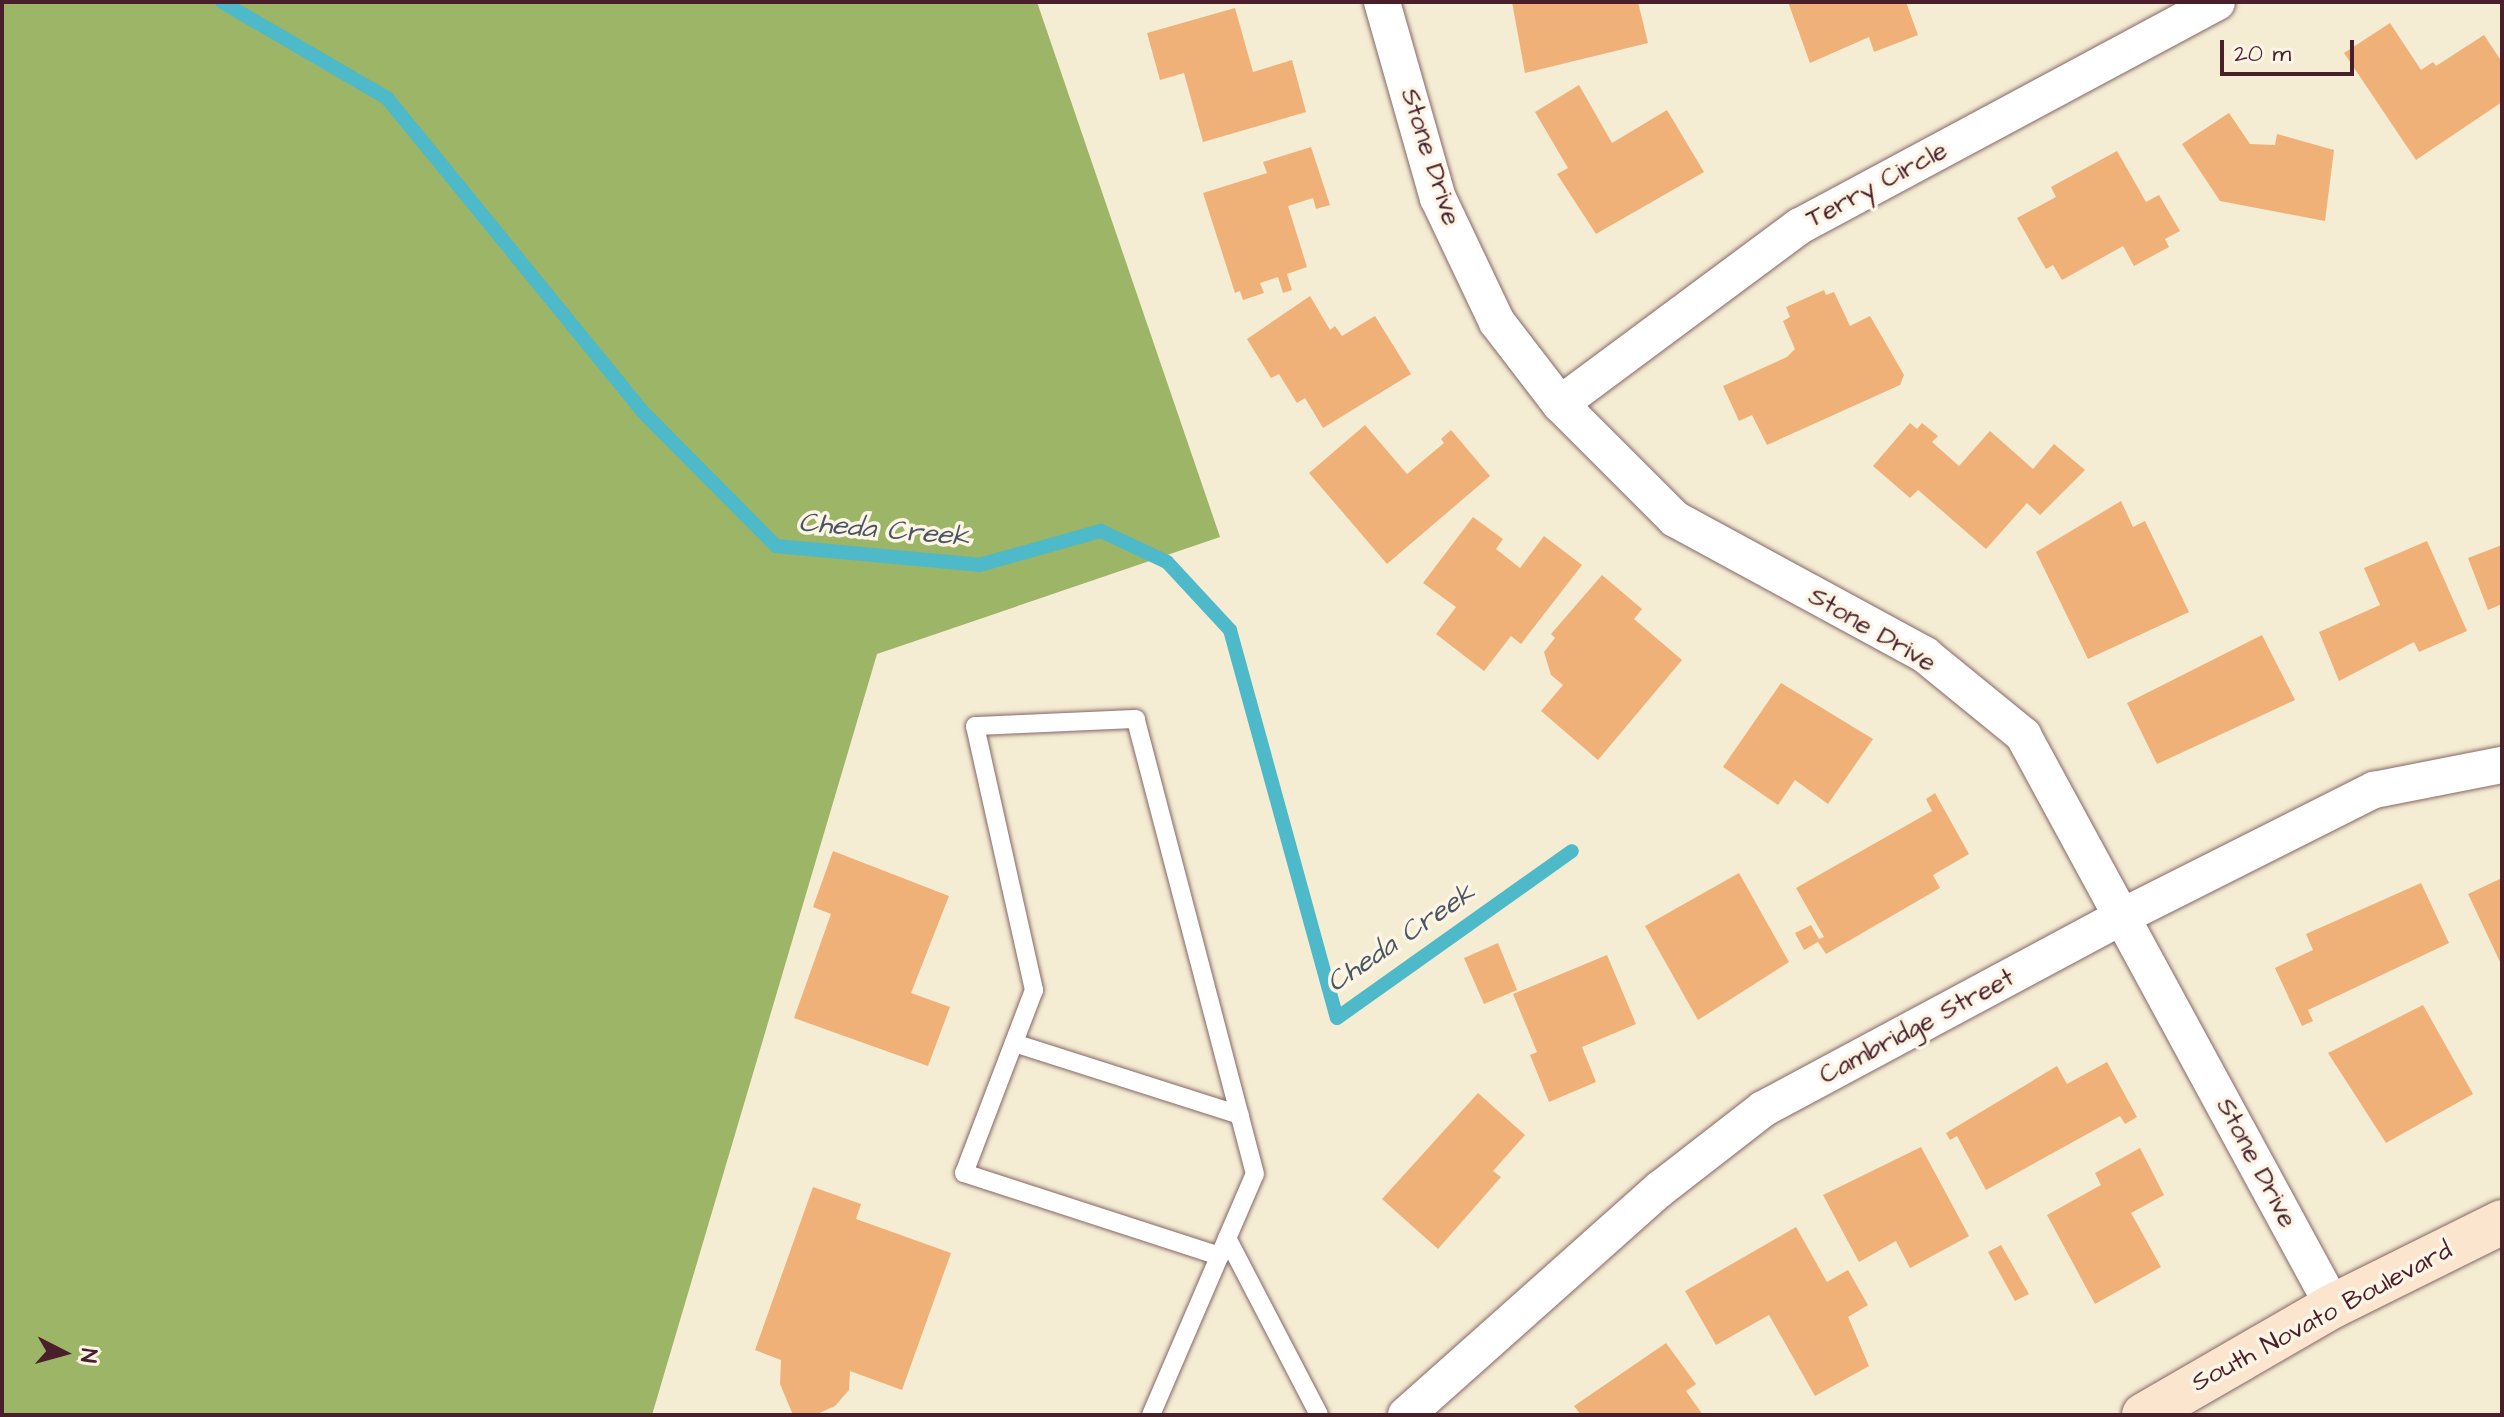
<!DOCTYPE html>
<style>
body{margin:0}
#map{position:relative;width:2504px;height:1417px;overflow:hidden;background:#f4ecd3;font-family:"Architects Daughter",sans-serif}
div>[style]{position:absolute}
.forest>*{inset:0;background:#9cb566}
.stream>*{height:14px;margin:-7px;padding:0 7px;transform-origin:7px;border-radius:7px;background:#4db9c9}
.building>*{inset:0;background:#f0b179}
.roads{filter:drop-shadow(0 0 2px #866766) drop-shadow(0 0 2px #866766)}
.lane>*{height:18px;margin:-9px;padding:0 9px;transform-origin:9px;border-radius:9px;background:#fff}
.street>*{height:36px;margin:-18px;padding:0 18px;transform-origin:18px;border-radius:18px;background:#fff}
.secondary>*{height:44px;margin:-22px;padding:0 22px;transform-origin:22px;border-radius:22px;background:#fbe5cf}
span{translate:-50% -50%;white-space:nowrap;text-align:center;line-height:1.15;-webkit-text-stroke:7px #fcf5e5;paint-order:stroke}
.street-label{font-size:26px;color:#4a1f2b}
.water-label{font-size:28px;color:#4b5562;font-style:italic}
.frame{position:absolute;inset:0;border:4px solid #4a1f2b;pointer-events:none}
.north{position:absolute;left:24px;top:1313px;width:80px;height:80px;-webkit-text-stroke:6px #fcf5e5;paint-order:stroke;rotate:96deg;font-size:22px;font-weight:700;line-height:32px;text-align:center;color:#4a1f2b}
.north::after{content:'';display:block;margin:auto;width:28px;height:36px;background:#4a1f2b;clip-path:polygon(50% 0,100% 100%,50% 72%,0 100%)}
.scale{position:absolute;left:2220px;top:40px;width:134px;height:36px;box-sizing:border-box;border:4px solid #4a1f2b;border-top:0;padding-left:10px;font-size:24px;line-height:28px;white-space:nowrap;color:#4a1f2b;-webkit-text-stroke:6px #fcf5e5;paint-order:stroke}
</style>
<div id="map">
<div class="forest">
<i style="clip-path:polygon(2px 2px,1037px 2px,1220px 537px,877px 654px,652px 1415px,2px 1415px)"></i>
</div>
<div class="stream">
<i style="left:222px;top:2px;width:191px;rotate:30.2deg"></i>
<i style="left:387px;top:98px;width:404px;rotate:50.8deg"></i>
<i style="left:642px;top:411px;width:190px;rotate:45.2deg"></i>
<i style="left:776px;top:546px;width:204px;rotate:5.3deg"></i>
<i style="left:979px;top:565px;width:127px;rotate:-15.6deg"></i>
<i style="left:1101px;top:531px;width:73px;rotate:25.2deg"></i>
<i style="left:1167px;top:562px;width:93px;rotate:47.2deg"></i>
<i style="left:1230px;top:630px;width:402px;rotate:74.6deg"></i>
<i style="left:1337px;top:1018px;width:288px;rotate:-35.4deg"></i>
</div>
<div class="building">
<i style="clip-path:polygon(1512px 2px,1638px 2px,1648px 43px,1525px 73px)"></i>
<i style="clip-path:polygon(1788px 2px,1906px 2px,1918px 35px,1874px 52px,1869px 37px,1810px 63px)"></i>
<i style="clip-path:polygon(1235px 8px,1253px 72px,1292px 60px,1306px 112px,1203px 142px,1184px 73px,1160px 80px,1147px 33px)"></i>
<i style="clip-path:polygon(2390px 23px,2421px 70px,2433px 62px,2436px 66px,2484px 35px,2502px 62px,2502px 102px,2416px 160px,2344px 53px)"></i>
<i style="clip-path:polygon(1579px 85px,1612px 143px,1667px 110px,1704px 172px,1596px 234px,1557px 174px,1568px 168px,1535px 112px)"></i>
<i style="clip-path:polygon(2229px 113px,2250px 144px,2275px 145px,2277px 134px,2334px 150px,2325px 221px,2220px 201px,2182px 144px)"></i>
<i style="clip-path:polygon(1311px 147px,1330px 205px,1316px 209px,1313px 198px,1288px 206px,1307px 267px,1287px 274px,1292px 290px,1283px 293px,1278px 277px,1260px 283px,1264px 293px,1243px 300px,1240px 291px,1235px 293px,1203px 193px,1267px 173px,1263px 162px)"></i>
<i style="clip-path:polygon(2117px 151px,2146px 202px,2159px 195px,2180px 231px,2165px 239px,2169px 247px,2134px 266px,2123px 246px,2062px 280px,2053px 265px,2046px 269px,2017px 218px,2056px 197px,2051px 187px)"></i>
<i style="clip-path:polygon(1824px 290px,1826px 295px,1834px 292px,1850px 326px,1870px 316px,1904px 375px,1900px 385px,1767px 445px,1752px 415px,1739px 421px,1723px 386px,1787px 357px,1795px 349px,1783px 321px,1790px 317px,1786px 307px)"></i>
<i style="clip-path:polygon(1310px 296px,1330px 330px,1335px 326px,1342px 336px,1375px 316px,1411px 374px,1323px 428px,1305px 398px,1297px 403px,1279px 374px,1271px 378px,1247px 339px)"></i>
<i style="clip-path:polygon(1910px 423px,1917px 429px,1922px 423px,1938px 436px,1932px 442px,1959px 466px,1990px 431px,2033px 469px,2054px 444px,2085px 470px,2040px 515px,2027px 503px,1986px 549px,1918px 490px,1910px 498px,1873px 466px)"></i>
<i style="clip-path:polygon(1365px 425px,1407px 474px,1444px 443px,1441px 439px,1451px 430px,1490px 476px,1387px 564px,1309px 473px)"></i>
<i style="clip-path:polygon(2121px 501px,2133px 527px,2145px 521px,2189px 612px,2088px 659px,2036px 552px)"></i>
<i style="clip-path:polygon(1473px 517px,1503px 539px,1496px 549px,1520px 568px,1544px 536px,1582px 565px,1521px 644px,1511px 636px,1484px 671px,1436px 634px,1456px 607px,1423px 583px)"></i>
<i style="clip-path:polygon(2427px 541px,2467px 631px,2419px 652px,2414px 642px,2339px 681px,2319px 632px,2380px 605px,2364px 568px)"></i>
<i style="clip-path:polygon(2502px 545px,2502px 604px,2488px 610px,2468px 558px)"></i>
<i style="clip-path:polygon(1602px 575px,1642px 609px,1634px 619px,1682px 660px,1598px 760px,1541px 711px,1563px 685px,1551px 675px,1544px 652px,1555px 638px,1551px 634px)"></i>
<i style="clip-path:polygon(2262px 635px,2295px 700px,2157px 764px,2127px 703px)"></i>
<i style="clip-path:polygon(1781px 683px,1873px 739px,1828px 804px,1795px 780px,1778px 805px,1723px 767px)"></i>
<i style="clip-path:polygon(1935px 793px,1969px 854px,1933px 875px,1940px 888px,1826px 954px,1818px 942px,1804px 950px,1795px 933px,1811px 925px,1819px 939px,1824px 937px,1796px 888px,1932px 811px,1926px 799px)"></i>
<i style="clip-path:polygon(833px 851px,949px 896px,911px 993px,950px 1007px,928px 1066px,794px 1018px,831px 914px,813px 907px)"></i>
<i style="clip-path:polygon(1739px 873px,1789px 962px,1698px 1020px,1645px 926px)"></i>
<i style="clip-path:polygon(2502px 878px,2502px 966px,2468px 894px)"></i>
<i style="clip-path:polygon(2421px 883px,2449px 943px,2308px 1010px,2313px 1021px,2302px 1026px,2275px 968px,2313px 950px,2306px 934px)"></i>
<i style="clip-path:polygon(1498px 943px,1517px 990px,1484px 1004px,1464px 958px)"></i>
<i style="clip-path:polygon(1607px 955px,1636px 1024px,1582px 1047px,1596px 1082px,1549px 1102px,1530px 1055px,1537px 1052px,1513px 994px)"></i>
<i style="clip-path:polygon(2423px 1005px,2473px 1094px,2386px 1143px,2328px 1053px)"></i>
<i style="clip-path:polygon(2107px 1062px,2137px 1117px,2125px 1124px,2120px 1116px,1986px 1190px,1957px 1136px,1950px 1140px,1946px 1133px,2057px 1066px,2067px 1084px)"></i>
<i style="clip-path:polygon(1478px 1093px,1525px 1135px,1493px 1171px,1501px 1177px,1438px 1249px,1382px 1199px)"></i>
<i style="clip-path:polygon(1921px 1147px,1969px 1236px,1910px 1268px,1896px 1241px,1859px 1262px,1823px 1195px)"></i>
<i style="clip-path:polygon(2140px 1148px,2164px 1195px,2131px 1213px,2161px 1267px,2095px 1304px,2047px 1215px,2101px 1185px,2095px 1173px)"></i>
<i style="clip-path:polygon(813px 1187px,861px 1204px,856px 1219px,951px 1253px,902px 1390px,850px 1371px,849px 1390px,835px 1406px,815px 1415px,793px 1415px,780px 1384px,781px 1360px,755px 1350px)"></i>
<i style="clip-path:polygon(1796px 1227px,1827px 1282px,1848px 1270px,1868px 1305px,1848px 1317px,1869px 1366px,1815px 1396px,1769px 1315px,1716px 1345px,1685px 1291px)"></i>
<i style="clip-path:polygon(2001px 1245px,2029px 1294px,2015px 1301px,1988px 1252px)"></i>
<i style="clip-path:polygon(1666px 1343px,1696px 1384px,1686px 1391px,1703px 1415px,1581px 1415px,1574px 1406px)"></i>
</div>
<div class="roads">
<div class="lane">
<i style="left:1014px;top:1043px;width:237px;rotate:17.7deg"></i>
<i style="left:1227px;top:1238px;width:199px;rotate:62.5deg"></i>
<i style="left:1151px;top:1415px;width:262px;rotate:-66.7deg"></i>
<i style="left:1255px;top:1174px;width:470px;rotate:-104.7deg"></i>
<i style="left:1136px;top:719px;width:161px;rotate:177.5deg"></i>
<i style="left:975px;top:726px;width:271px;rotate:77.4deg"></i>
<i style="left:1034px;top:990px;width:196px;rotate:110.9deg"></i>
<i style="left:964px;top:1173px;width:269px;rotate:18deg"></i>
</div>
<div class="street">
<i style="left:1382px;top:2px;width:204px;rotate:74.1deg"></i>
<i style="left:1438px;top:198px;width:137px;rotate:64.6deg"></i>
<i style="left:1497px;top:322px;width:103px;rotate:52.5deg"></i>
<i style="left:1560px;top:404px;width:163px;rotate:45deg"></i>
<i style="left:1675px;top:519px;width:285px;rotate:28.5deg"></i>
<i style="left:1925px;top:655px;width:127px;rotate:39.2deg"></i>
<i style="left:2023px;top:735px;width:650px;rotate:61.5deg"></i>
<i style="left:1560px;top:404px;width:299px;rotate:-36.6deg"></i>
<i style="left:1800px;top:226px;width:473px;rotate:-28.2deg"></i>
<i style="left:1406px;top:1415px;width:340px;rotate:-41.7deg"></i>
<i style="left:1660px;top:1189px;width:130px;rotate:-37.8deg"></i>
<i style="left:1763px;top:1109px;width:411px;rotate:-28.2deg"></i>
<i style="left:2125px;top:915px;width:279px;rotate:-26.7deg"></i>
<i style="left:2374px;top:790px;width:130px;rotate:-11.1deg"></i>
</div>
<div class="secondary">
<i style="left:2144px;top:1415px;width:218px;rotate:-30deg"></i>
<i style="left:2333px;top:1306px;width:189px;rotate:-26.4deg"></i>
</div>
</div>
<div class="street-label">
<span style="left:1430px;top:157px;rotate:72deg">Stone Drive</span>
<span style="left:1877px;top:185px;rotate:-28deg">Terry Circle</span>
<span style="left:1872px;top:630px;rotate:30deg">Stone Drive</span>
<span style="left:1917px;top:1027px;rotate:-28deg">Cambridge Street</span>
<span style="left:2256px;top:1163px;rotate:62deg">Stone Drive</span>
<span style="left:2322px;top:1317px;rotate:-28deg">South Novato Boulevard</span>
</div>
<div class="water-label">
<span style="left:884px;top:530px;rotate:5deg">Cheda Creek</span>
<span style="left:1401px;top:938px;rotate:-34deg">Cheda Creek</span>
</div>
<div class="frame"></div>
<div class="north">N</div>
<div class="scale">20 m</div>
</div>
